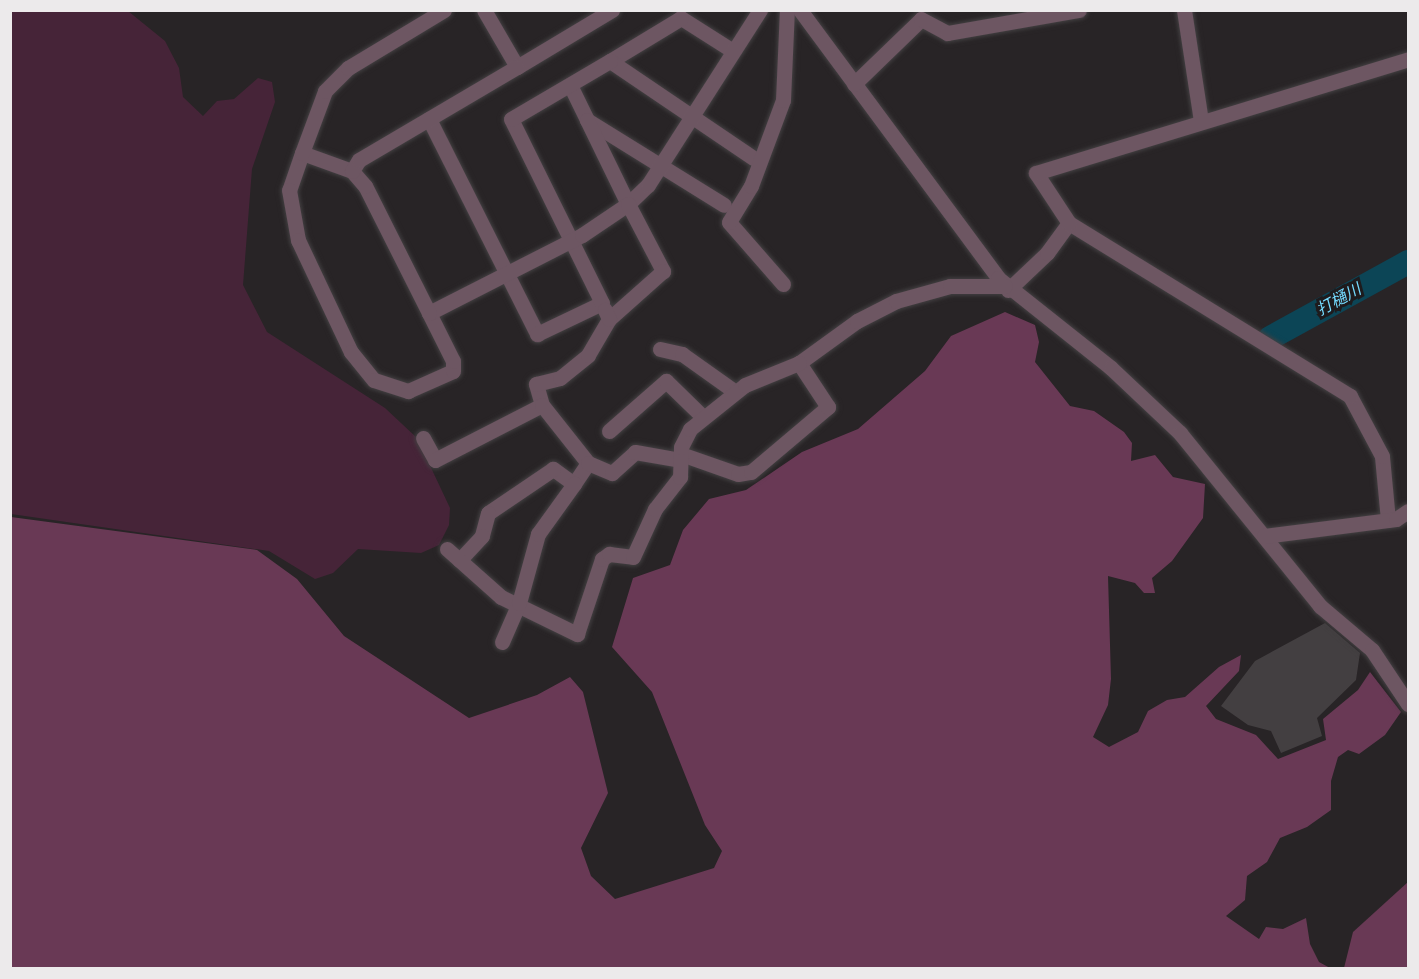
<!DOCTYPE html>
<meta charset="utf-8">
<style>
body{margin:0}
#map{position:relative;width:1419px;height:979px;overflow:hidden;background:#282426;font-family:Poppins,"Noto Sans JP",sans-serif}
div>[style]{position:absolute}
.green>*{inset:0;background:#462438}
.forest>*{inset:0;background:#693955}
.river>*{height:24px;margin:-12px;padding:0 12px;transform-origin:12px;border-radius:12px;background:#0c4556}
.building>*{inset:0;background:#433f41}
.roads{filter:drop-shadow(0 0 2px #434042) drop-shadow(0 0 2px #434042)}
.street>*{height:15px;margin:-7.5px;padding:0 7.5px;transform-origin:7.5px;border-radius:7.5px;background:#6d5662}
span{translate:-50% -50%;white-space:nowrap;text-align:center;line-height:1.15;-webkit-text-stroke:6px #1e1b1d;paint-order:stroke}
.water-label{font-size:16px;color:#74dbff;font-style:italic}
.frame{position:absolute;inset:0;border:12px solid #eceaeb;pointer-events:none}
</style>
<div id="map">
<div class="green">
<i style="clip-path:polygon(11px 11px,128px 11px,165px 41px,179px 68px,183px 97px,203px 116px,217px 101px,234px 99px,258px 78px,272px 82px,275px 102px,252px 169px,243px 285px,267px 332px,385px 408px,417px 438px,450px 508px,449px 525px,439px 545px,421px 553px,358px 549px,333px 573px,315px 579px,269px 551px,11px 514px)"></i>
</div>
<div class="forest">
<i style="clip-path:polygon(1005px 312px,1035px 325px,1039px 342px,1035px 362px,1070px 406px,1094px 411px,1124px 432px,1132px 443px,1131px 461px,1155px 455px,1173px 477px,1205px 484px,1203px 518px,1172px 561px,1152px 578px,1155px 593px,1144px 593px,1135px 583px,1108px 576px,1111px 679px,1108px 705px,1093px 737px,1109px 747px,1138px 732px,1148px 711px,1167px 700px,1185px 697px,1219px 667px,1241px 655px,1239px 671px,1206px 706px,1216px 719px,1256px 735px,1278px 759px,1326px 740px,1323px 719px,1358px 690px,1370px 672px,1401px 712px,1385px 735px,1359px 754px,1348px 750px,1338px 757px,1331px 781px,1331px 810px,1307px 827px,1280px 838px,1267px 862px,1247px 876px,1245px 900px,1226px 916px,1259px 939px,1266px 927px,1283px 929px,1306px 918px,1310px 944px,1319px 962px,1330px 968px,11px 968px,11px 517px,257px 550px,297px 579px,344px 636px,469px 718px,537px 695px,570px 677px,583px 692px,608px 793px,581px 848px,591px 876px,615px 899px,714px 868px,722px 851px,705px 825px,652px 692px,612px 647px,633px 578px,670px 565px,683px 530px,709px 499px,746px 490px,802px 452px,858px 429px,925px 371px,951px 336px)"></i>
<i style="clip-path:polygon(1408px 882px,1408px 968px,1344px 968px,1353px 932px)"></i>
</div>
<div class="river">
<i style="left:1270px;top:338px;width:158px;rotate:-28.8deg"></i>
</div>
<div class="building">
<i style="clip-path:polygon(1325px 623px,1360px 653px,1356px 680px,1317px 718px,1322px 736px,1281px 753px,1271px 731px,1248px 725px,1221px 706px,1255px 661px)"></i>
</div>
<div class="roads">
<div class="street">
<i style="left:484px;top:10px;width:66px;rotate:59.9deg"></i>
<i style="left:517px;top:67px;width:111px;rotate:-31deg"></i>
<i style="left:800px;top:10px;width:333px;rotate:53.5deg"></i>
<i style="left:998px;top:278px;width:144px;rotate:38.5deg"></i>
<i style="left:1111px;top:368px;width:95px;rotate:43.3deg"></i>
<i style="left:1180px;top:433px;width:223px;rotate:51deg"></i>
<i style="left:1320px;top:606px;width:68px;rotate:40.2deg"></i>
<i style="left:1372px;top:650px;width:65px;rotate:56.3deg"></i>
<i style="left:1184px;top:10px;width:112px;rotate:81.3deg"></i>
<i style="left:733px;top:51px;width:62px;rotate:-147.6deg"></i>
<i style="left:681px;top:18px;width:83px;rotate:148.8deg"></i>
<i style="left:610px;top:61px;width:173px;rotate:34.1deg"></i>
<i style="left:854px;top:84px;width:93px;rotate:-44.1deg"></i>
<i style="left:921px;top:19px;width:30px;rotate:28deg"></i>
<i style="left:947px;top:33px;width:134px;rotate:-9.9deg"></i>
<i style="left:570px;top:85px;width:39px;rotate:64deg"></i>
<i style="left:587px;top:120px;width:161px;rotate:31.8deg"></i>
<i style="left:429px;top:119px;width:241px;rotate:63.3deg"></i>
<i style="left:537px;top:334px;width:72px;rotate:-25.5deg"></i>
<i style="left:602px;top:303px;width:205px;rotate:-116.3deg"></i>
<i style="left:511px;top:119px;width:115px;rotate:-30.4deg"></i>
<i style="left:587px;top:120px;width:93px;rotate:64deg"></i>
<i style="left:628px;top:204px;width:28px;rotate:-44deg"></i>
<i style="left:648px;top:185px;width:208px;rotate:-57.4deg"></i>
<i style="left:302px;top:153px;width:39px;rotate:109deg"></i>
<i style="left:289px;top:190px;width:51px;rotate:79.8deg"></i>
<i style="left:298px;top:240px;width:124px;rotate:64.7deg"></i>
<i style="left:351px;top:352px;width:36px;rotate:51deg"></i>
<i style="left:374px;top:380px;width:36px;rotate:18deg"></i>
<i style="left:408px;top:391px;width:49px;rotate:-24deg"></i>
<i style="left:453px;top:371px;width:10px;rotate:-90deg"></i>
<i style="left:453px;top:361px;width:54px;rotate:-116.6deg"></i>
<i style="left:429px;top:313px;width:172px;rotate:-27deg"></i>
<i style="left:582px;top:235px;width:55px;rotate:-34deg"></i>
<i style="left:628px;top:204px;width:76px;rotate:62.4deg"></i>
<i style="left:663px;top:271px;width:72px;rotate:138.4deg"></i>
<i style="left:352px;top:171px;width:53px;rotate:-160.2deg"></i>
<i style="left:302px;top:153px;width:66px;rotate:-69.6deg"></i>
<i style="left:325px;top:91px;width:33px;rotate:-45deg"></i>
<i style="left:348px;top:68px;width:112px;rotate:-31.1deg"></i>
<i style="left:783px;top:284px;width:82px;rotate:-131.1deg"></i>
<i style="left:729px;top:222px;width:42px;rotate:-58.6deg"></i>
<i style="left:751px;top:186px;width:92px;rotate:-69.6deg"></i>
<i style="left:783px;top:100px;width:90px;rotate:-87.5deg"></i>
<i style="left:1008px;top:290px;width:54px;rotate:-43.5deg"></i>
<i style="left:1047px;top:253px;width:37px;rotate:-54deg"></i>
<i style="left:429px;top:313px;width:142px;rotate:-116.7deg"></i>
<i style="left:365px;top:186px;width:20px;rotate:-131deg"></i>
<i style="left:352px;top:171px;width:13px;rotate:-58deg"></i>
<i style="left:359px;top:160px;width:183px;rotate:-30.5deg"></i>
<i style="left:660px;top:349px;width:23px;rotate:13deg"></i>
<i style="left:682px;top:354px;width:64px;rotate:35.4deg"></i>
<i style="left:542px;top:405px;width:22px;rotate:-106deg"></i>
<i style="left:536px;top:384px;width:25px;rotate:-14deg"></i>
<i style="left:560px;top:378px;width:36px;rotate:-39deg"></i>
<i style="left:588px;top:355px;width:42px;rotate:-59.7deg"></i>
<i style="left:609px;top:319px;width:10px;rotate:-114deg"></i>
<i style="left:609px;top:431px;width:76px;rotate:-41.3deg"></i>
<i style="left:666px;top:381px;width:50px;rotate:44.2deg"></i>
<i style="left:423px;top:438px;width:25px;rotate:61deg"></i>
<i style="left:435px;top:460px;width:120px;rotate:-27.2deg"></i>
<i style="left:542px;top:405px;width:74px;rotate:51.6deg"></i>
<i style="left:588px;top:463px;width:25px;rotate:124deg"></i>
<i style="left:574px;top:484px;width:26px;rotate:-144deg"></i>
<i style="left:553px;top:469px;width:78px;rotate:145.9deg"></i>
<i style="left:488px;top:513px;width:24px;rotate:105deg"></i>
<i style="left:482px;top:536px;width:33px;rotate:133deg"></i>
<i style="left:681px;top:454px;width:60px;rotate:19.3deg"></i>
<i style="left:738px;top:474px;width:13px;rotate:-9deg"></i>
<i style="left:751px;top:472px;width:101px;rotate:-40.2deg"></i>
<i style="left:828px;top:407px;width:53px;rotate:-123.4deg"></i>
<i style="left:799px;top:363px;width:72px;rotate:-35.9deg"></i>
<i style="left:857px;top:321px;width:44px;rotate:-27.1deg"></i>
<i style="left:896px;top:301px;width:56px;rotate:-15.5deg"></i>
<i style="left:950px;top:286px;width:55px"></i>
<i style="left:588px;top:463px;width:26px;rotate:23deg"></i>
<i style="left:612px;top:473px;width:31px;rotate:-42deg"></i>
<i style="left:635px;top:452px;width:47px;rotate:9.9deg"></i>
<i style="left:1388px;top:520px;width:64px;rotate:-95.4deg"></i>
<i style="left:1382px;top:456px;width:68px;rotate:-118.1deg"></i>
<i style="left:1350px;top:396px;width:330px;rotate:-148.4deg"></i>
<i style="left:1069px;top:223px;width:60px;rotate:-123.4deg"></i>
<i style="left:1036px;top:173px;width:389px;rotate:-17deg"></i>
<i style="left:1264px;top:536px;width:133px;rotate:-7.3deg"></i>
<i style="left:1396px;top:519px;width:14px;rotate:-34deg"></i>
<i style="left:447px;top:549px;width:72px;rotate:41.6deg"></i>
<i style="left:501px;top:597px;width:85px;rotate:26deg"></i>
<i style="left:577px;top:634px;width:79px;rotate:-71.6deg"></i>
<i style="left:602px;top:559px;width:9px;rotate:-36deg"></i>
<i style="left:609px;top:554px;width:24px;rotate:7deg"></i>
<i style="left:633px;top:557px;width:53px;rotate:-65.4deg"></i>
<i style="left:655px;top:509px;width:41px;rotate:-52deg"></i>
<i style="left:680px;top:477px;width:30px;rotate:-88deg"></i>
<i style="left:681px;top:447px;width:20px;rotate:-63deg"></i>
<i style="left:690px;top:429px;width:70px;rotate:-38.7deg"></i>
<i style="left:745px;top:385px;width:58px;rotate:-22.2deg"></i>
<i style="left:502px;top:642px;width:43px;rotate:-66.4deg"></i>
<i style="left:519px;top:603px;width:72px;rotate:-74.6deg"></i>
<i style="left:538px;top:534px;width:62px;rotate:-54.2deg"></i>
</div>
</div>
<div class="water-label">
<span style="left:1339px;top:300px;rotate:-29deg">打樋川</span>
</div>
<div class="frame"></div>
</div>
